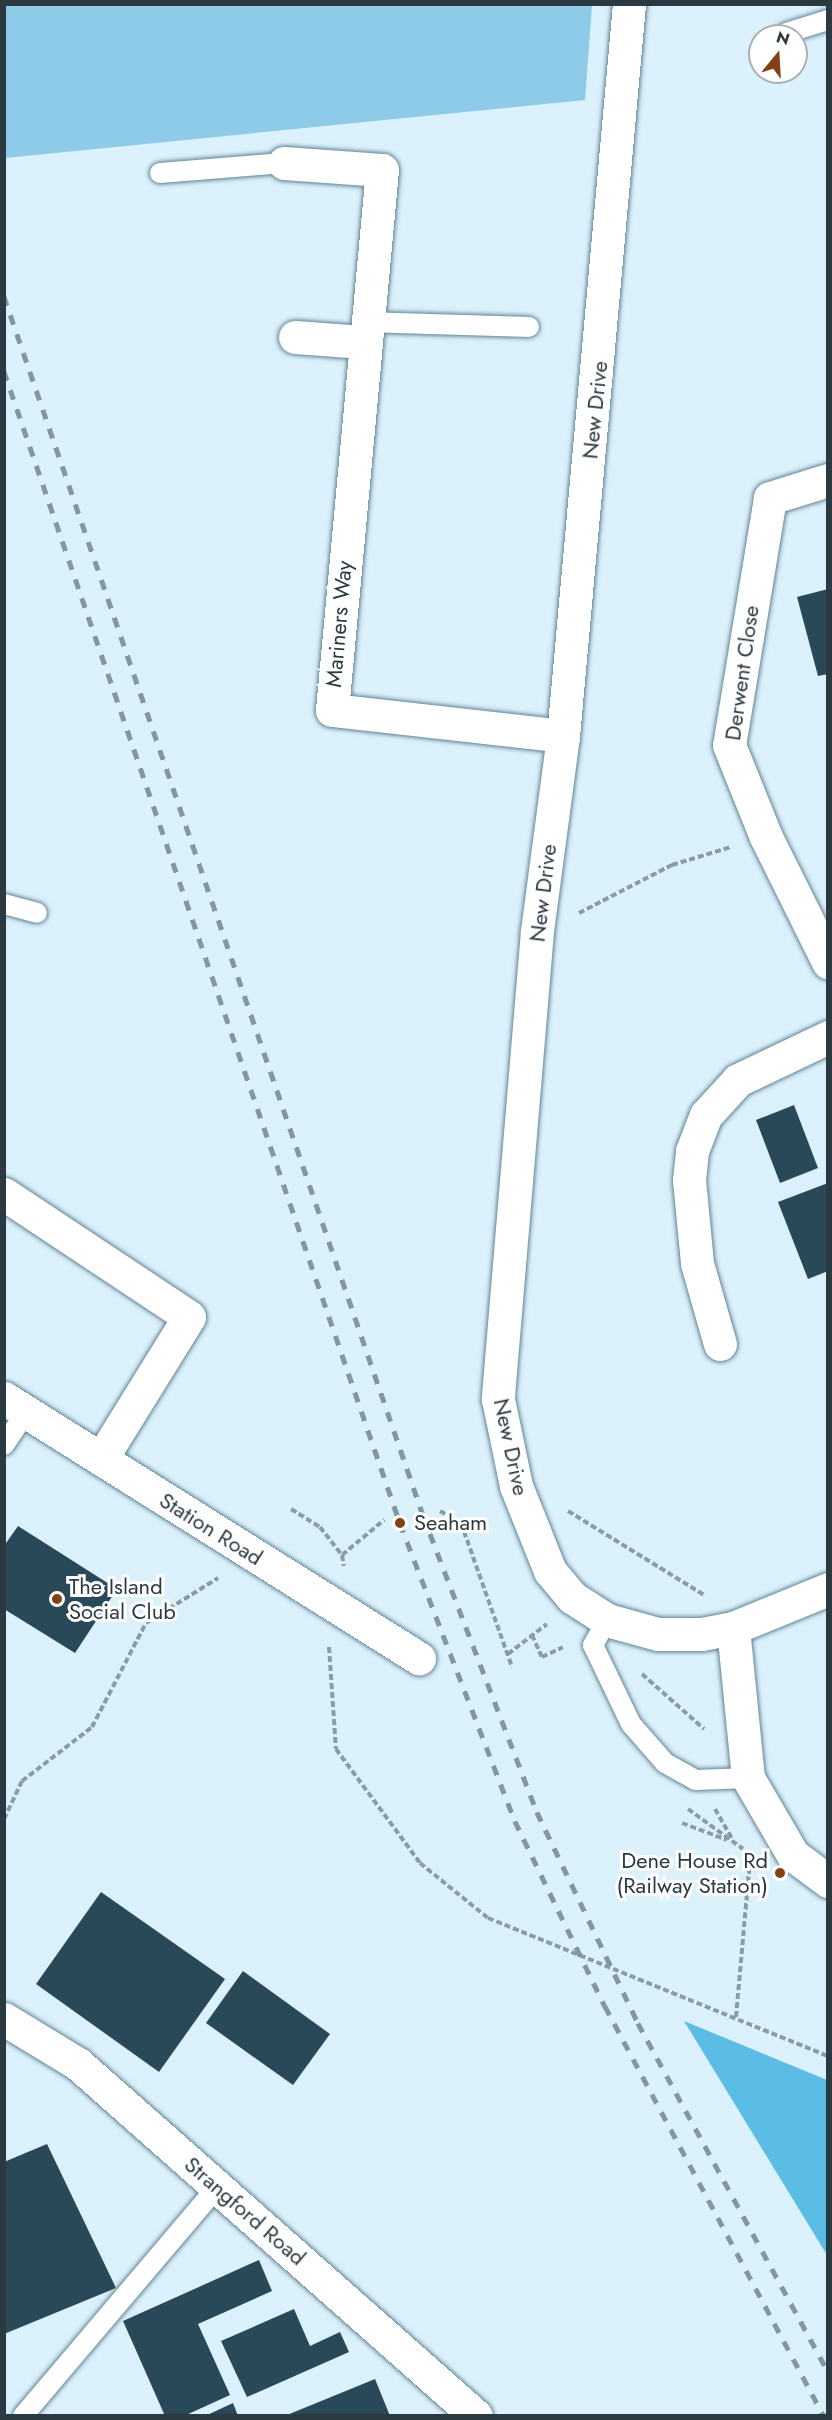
<!DOCTYPE html>
<style>
body{margin:0}
#map{position:relative;width:832px;height:2420px;overflow:hidden;background:#dbf1fc;font-family:Jost,sans-serif}
div>[style]{position:absolute}
.green>*{inset:0;background:#8dcbe8}
.forest>*{inset:0;background:#5bbce6}
.building>*{inset:0;background:#294958}
.path>*{height:4px;margin-top:-2px;transform-origin:0;background:repeating-linear-gradient(90deg,#8a9da6 0 6px,transparent 0 9px)}
.roads{filter:drop-shadow(0 0 2px #628494) drop-shadow(0 0 2px #628494)}
.lane>*{height:20px;margin:-10px;padding:0 10px;transform-origin:10px;border-radius:10px;background:#fff}
.street>*{height:33px;margin:-16.5px;padding:0 16.5px;transform-origin:16.5px;border-radius:16.5px;background:#fff}
.rail>*{height:4.5px;margin-top:-2.25px;transform-origin:0;background:repeating-linear-gradient(90deg,#84969f 0 10px,transparent 0 20px)}
.dots>*{width:16px;height:16px;translate:-50% -50%;box-sizing:border-box;border:3px solid #fff;border-radius:50%}
span{translate:-50% -50%;white-space:nowrap;text-align:center;line-height:1.15;-webkit-text-stroke:6px #fff;paint-order:stroke}
.street-label{font-size:22px;color:#2b3a41}
.poi-label{font-size:22px;color:#2b3a41}
.left{translate:0 -50%;text-align:left}
.right{translate:-100% -50%;text-align:right}
.frame{position:absolute;inset:0;border:6px solid #2b3a41;pointer-events:none}
.north{position:absolute;left:748px;top:24px;width:60px;height:60px;box-sizing:border-box;background:#fff;border:2px solid #aab0b3;border-radius:50%;rotate:18deg;font-size:16px;font-weight:700;line-height:24px;text-align:center;color:#2b3a41}
.north::after{content:'';display:block;margin:auto;width:21px;height:27px;background:#844013;clip-path:polygon(50% 0,100% 100%,50% 72%,0 100%)}
</style>
<div id="map">
<div class="green">
<i style="clip-path:polygon(5px 4px,592px 5px,585px 100px,5px 158px)"></i>
</div>
<div class="forest">
<i style="clip-path:polygon(684px 2021px,827px 2080px,827px 2255px)"></i>
</div>
<div class="building">
<i style="clip-path:polygon(828px 589px,828px 674px,818px 676px,797px 597px)"></i>
<i style="clip-path:polygon(794px 1105px,818px 1168px,780px 1183px,756px 1120px)"></i>
<i style="clip-path:polygon(828px 1183px,828px 1271px,808px 1279px,778px 1202px)"></i>
<i style="clip-path:polygon(18px 1526px,117px 1589px,75px 1653px,4px 1609px,4px 1546px)"></i>
<i style="clip-path:polygon(101px 1892px,225px 1979px,159px 2072px,36px 1984px)"></i>
<i style="clip-path:polygon(243px 1971px,330px 2034px,293px 2085px,206px 2023px)"></i>
<i style="clip-path:polygon(47px 2144px,116px 2288px,4px 2334px,4px 2162px)"></i>
<i style="clip-path:polygon(259px 2260px,272px 2291px,198px 2324px,230px 2395px,184px 2416px,165px 2416px,123px 2321px)"></i>
<i style="clip-path:polygon(294px 2309px,310px 2346px,340px 2332px,349px 2352px,247px 2397px,221px 2341px)"></i>
<i style="clip-path:polygon(375px 2379px,390px 2416px,287px 2416px,287px 2415px)"></i>
<i style="clip-path:polygon(233px 2403px,238px 2416px,205px 2416px)"></i>
</div>
<div class="path">
<i style="left:579px;top:913px;width:105px;rotate:-27.3deg"></i>
<i style="left:672px;top:865px;width:62px;rotate:-17deg"></i>
<i style="left:291px;top:1509px;width:34px;rotate:32deg"></i>
<i style="left:320px;top:1527px;width:36px;rotate:52deg"></i>
<i style="left:342px;top:1555px;width:55px;rotate:-39.8deg"></i>
<i style="left:440px;top:1511px;width:24px;rotate:30deg"></i>
<i style="left:461px;top:1523px;width:153px;rotate:70.5deg"></i>
<i style="left:568px;top:1511px;width:160px;rotate:31.7deg"></i>
<i style="left:342px;top:1555px;width:11px;rotate:80deg"></i>
<i style="left:532px;top:1635px;width:24px;rotate:66deg"></i>
<i style="left:542px;top:1657px;width:23px;rotate:-25deg"></i>
<i style="left:329px;top:1647px;width:102px;rotate:86.1deg"></i>
<i style="left:336px;top:1749px;width:142px;rotate:53.6deg"></i>
<i style="left:420px;top:1863px;width:87px;rotate:39deg"></i>
<i style="left:488px;top:1918px;width:367px;rotate:22.1deg"></i>
<i style="left:508px;top:1654px;width:49px;rotate:-37.6deg"></i>
<i style="left:642px;top:1674px;width:83px;rotate:41.6deg"></i>
<i style="left:688px;top:1809px;width:68px;rotate:36deg"></i>
<i style="left:715px;top:1809px;width:34px;rotate:60deg"></i>
<i style="left:4px;top:1819px;width:42px;rotate:-64.7deg"></i>
<i style="left:22px;top:1781px;width:88px;rotate:-37.6deg"></i>
<i style="left:92px;top:1727px;width:117px;rotate:-62.6deg"></i>
<i style="left:146px;top:1623px;width:85px;rotate:-32deg"></i>
<i style="left:682px;top:1823px;width:48px;rotate:20.7deg"></i>
<i style="left:736px;top:2017px;width:159px;rotate:-84.9deg"></i>
</div>
<div class="roads">
<div class="lane">
<i style="left:786px;top:33px;width:44px;rotate:-17.2deg"></i>
<i style="left:160px;top:173px;width:124px;rotate:-4.6deg"></i>
<i style="left:365px;top:322px;width:164px;rotate:1.7deg"></i>
<i style="left:4px;top:904px;width:34px;rotate:15deg"></i>
<i style="left:4px;top:1445px;width:40px;rotate:-56deg"></i>
<i style="left:607px;top:1620px;width:29px;rotate:119deg"></i>
<i style="left:593px;top:1645px;width:88px;rotate:64.3deg"></i>
<i style="left:631px;top:1724px;width:52px;rotate:48.9deg"></i>
<i style="left:665px;top:1763px;width:35px;rotate:29deg"></i>
<i style="left:696px;top:1780px;width:52px;rotate:-2.2deg"></i>
<i style="left:23px;top:2416px;width:300px;rotate:-49.7deg"></i>
</div>
<div class="street">
<i style="left:629px;top:4px;width:735px;rotate:95.15deg"></i>
<i style="left:563px;top:736px;width:197px;rotate:97.6deg"></i>
<i style="left:537px;top:931px;width:470px;rotate:94.8deg"></i>
<i style="left:498px;top:1399px;width:89px;rotate:78.3deg"></i>
<i style="left:516px;top:1486px;width:92px;rotate:68.2deg"></i>
<i style="left:550px;top:1571px;width:35px;rotate:50deg"></i>
<i style="left:573px;top:1598px;width:40px;rotate:32.9deg"></i>
<i style="left:607px;top:1620px;width:53px;rotate:15.4deg"></i>
<i style="left:658px;top:1634px;width:44px"></i>
<i style="left:702px;top:1634px;width:32px;rotate:-11deg"></i>
<i style="left:733px;top:1628px;width:103px;rotate:-22.3deg"></i>
<i style="left:284px;top:163px;width:98px;rotate:4.1deg"></i>
<i style="left:382px;top:170px;width:542px;rotate:95.29deg"></i>
<i style="left:332px;top:710px;width:232px;rotate:6.4deg"></i>
<i style="left:295px;top:337px;width:68px;rotate:4.2deg"></i>
<i style="left:828px;top:480px;width:61px;rotate:162.8deg"></i>
<i style="left:770px;top:498px;width:250px;rotate:99.4deg"></i>
<i style="left:729px;top:745px;width:99px;rotate:68.1deg"></i>
<i style="left:766px;top:837px;width:140px;rotate:63.6deg"></i>
<i style="left:4px;top:1194px;width:222px;rotate:33.6deg"></i>
<i style="left:189px;top:1317px;width:167px;rotate:121.8deg"></i>
<i style="left:720px;top:1344px;width:84px;rotate:-105.9deg"></i>
<i style="left:697px;top:1263px;width:83px;rotate:-95.5deg"></i>
<i style="left:689px;top:1180px;width:29px;rotate:-84deg"></i>
<i style="left:692px;top:1151px;width:39px;rotate:-69deg"></i>
<i style="left:706px;top:1115px;width:47px;rotate:-47.6deg"></i>
<i style="left:738px;top:1080px;width:100px;rotate:-25.5deg"></i>
<i style="left:4px;top:1398px;width:490px;rotate:32.1deg"></i>
<i style="left:733px;top:1628px;width:151px;rotate:84.3deg"></i>
<i style="left:748px;top:1778px;width:89px;rotate:59.7deg"></i>
<i style="left:793px;top:1855px;width:44px;rotate:36.6deg"></i>
<i style="left:4px;top:2019px;width:87px;rotate:31.3deg"></i>
<i style="left:78px;top:2064px;width:531px;rotate:41.49deg"></i>
</div>
</div>
<div class="rail">
<i style="left:4px;top:296px;width:1289px;rotate:71.03deg"></i>
<i style="left:423px;top:1515px;width:318px;rotate:69deg"></i>
<i style="left:537px;top:1812px;width:234px;rotate:64.4deg"></i>
<i style="left:638px;top:2023px;width:396px;rotate:61.4deg"></i>
<i style="left:4px;top:371px;width:1218px;rotate:71.03deg"></i>
<i style="left:400px;top:1523px;width:319px;rotate:68.9deg"></i>
<i style="left:515px;top:1821px;width:206px;rotate:64.1deg"></i>
<i style="left:605px;top:2006px;width:465px;rotate:61.9deg"></i>
</div>
<div class="dots">
<i style="left:400px;top:1523px;background:#844013"></i>
<i style="left:57px;top:1599px;background:#844013"></i>
<i style="left:780px;top:1873px;background:#844013"></i>
</div>
<div class="street-label">
<span style="left:595px;top:410px;rotate:-84deg">New Drive</span>
<span style="left:339px;top:624px;rotate:-85deg">Mariners Way</span>
<span style="left:742px;top:673px;rotate:-82deg">Derwent Close</span>
<span style="left:543px;top:893px;rotate:-83deg">New Drive</span>
<span style="left:511px;top:1447px;rotate:78deg">New Drive</span>
<span style="left:211px;top:1529px;rotate:32deg">Station Road</span>
<span style="left:245px;top:2211px;rotate:41deg">Strangford Road</span>
</div>
<div class="poi-label">
<span class="left" style="left:414px;top:1523px">Seaham</span>
<span class="left" style="left:69px;top:1599px">The Island<br>Social Club</span>
<span class="right" style="left:768px;top:1873px">Dene House Rd<br>(Railway Station)</span>
</div>
<div class="frame"></div>
<div class="north">N</div>
</div>
